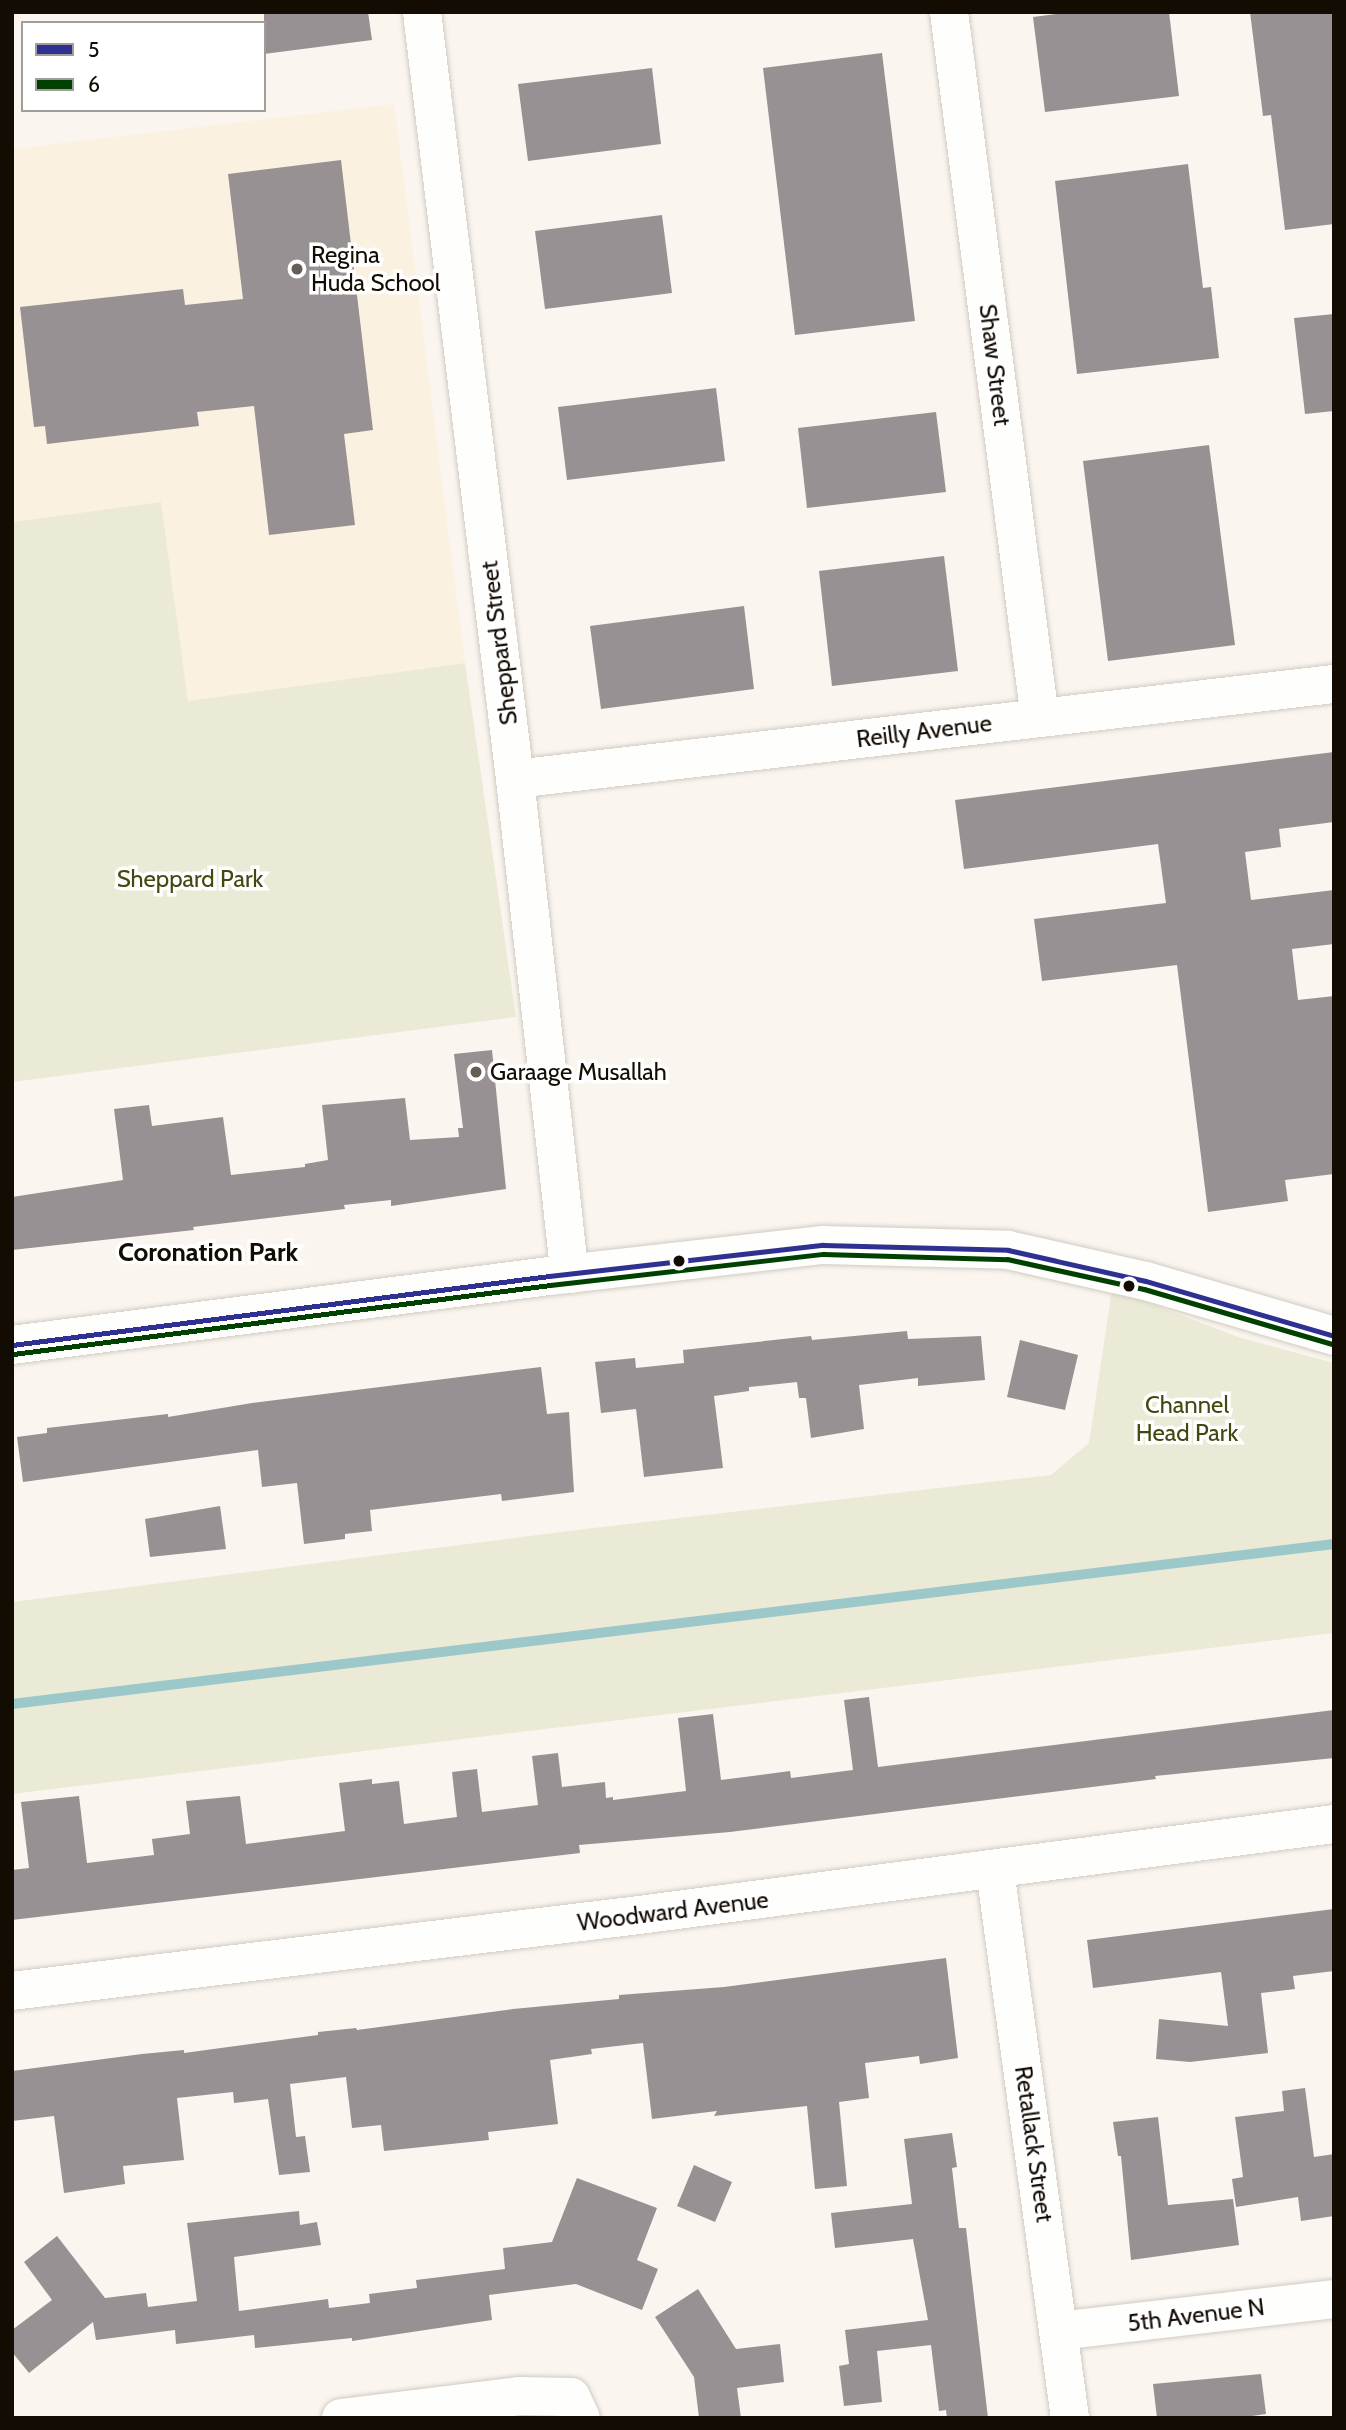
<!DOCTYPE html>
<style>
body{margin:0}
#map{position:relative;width:1346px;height:2430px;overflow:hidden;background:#faf5ef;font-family:Cabin,sans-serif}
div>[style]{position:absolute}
.built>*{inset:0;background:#fbf1e1}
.green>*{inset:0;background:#ebead7}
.stream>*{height:10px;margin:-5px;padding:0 5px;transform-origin:5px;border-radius:5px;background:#9dc8c9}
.building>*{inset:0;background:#989193}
.roads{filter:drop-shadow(0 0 2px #d1cbc2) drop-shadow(0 0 2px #d1cbc2)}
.minor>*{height:38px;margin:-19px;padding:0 19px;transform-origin:19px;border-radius:19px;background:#fefefd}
.bus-1>*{height:5px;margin:-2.5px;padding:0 2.5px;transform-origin:2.5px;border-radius:2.5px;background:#2e3092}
.bus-2>*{height:5px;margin:-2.5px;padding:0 2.5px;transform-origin:2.5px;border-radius:2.5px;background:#004000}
.dots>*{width:19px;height:19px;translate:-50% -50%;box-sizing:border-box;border:4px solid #fff;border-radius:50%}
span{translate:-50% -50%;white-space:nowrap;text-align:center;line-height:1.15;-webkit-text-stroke:7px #fff;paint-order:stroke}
.poi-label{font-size:24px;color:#130c03}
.left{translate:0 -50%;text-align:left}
.street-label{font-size:24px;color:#130c03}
.park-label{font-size:24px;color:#45470f}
.neighbourhood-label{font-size:26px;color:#130c03;font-weight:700}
.frame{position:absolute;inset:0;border:14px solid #130c03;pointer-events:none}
.legend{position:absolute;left:21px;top:21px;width:245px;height:91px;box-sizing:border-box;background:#fff;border:2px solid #a19e9a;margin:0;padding:9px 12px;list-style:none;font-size:21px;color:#130c03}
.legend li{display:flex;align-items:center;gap:14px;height:35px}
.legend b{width:35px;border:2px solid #a19e9a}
</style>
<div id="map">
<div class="built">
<i style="clip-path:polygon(394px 104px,465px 663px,188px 702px,161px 502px,12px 522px,12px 149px)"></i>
</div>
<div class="green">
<i style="clip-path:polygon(161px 502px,188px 701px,465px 663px,516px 1017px,12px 1082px,12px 522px)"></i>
<i style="clip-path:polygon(1112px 1289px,1241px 1338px,1334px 1363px,1334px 1633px,12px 1794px,12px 1602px,585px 1529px,1051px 1475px,1089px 1443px)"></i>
</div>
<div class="stream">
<i style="left:12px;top:1704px;width:1332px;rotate:-6.9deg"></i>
</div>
<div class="building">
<i style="clip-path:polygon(264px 12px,368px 12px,372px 40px,264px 54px)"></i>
<i style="clip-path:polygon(1072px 12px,1169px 12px,1179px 96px,1045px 112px,1033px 17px)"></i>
<i style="clip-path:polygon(1250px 12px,1334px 12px,1334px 224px,1285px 230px,1271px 115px,1263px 116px)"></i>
<i style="clip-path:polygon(882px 53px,915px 321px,795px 335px,763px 68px)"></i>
<i style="clip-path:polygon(652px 68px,661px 144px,528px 161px,518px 84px)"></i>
<i style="clip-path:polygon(341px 160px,373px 430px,344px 434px,355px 525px,269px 535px,254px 406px,197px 412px,199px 426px,47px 444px,45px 426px,34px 427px,20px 307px,183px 289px,185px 305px,243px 299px,228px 174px)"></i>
<i style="clip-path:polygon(1188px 164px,1203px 288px,1211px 287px,1219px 358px,1077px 374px,1055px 181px)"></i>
<i style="clip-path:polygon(662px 215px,672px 293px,545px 309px,535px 231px)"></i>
<i style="clip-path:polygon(1334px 314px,1334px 411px,1305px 414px,1294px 318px)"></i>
<i style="clip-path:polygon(716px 388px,725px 461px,567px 480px,558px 407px)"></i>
<i style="clip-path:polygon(936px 412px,946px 492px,807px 508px,798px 428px)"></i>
<i style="clip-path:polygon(1209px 445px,1235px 645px,1108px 661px,1083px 461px)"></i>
<i style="clip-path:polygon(944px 556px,958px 671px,832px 686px,819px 571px)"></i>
<i style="clip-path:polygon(744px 606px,754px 689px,601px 709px,590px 626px)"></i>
<i style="clip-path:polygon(1334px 752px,1334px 822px,1279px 829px,1281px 847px,1245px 852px,1251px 900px,1334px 890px,1334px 944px,1292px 949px,1298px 1000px,1334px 996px,1334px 1174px,1285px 1180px,1288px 1201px,1208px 1212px,1177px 965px,1042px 981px,1034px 919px,1166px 903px,1158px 844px,964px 869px,955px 800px)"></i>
<i style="clip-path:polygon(492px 1050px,506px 1189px,391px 1206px,391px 1200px,344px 1205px,345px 1209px,193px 1227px,194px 1230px,12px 1250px,12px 1197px,123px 1180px,114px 1109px,149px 1105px,152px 1126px,223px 1117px,231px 1175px,305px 1167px,305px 1164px,328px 1160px,322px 1105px,405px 1098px,410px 1140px,459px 1137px,458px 1128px,463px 1128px,454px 1054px)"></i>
<i style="clip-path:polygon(907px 1331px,908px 1339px,981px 1336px,985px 1380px,918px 1386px,918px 1378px,859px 1385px,864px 1429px,811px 1438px,806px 1398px,799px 1398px,797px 1382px,749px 1387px,749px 1391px,714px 1396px,723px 1468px,644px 1477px,636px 1409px,601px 1413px,595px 1362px,635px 1358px,636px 1368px,684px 1363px,683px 1350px,811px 1336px,812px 1340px)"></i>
<i style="clip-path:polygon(1020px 1340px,1078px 1355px,1065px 1410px,1007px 1397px)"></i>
<i style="clip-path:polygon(541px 1367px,547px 1414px,569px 1412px,574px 1492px,502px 1501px,501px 1494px,370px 1510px,372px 1531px,345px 1534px,345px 1539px,304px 1544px,297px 1483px,262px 1487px,258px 1450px,23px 1482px,17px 1437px,47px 1433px,47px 1428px,168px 1414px,168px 1417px,252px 1403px)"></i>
<i style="clip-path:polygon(220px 1506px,226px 1549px,150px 1557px,145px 1519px)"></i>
<i style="clip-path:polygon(869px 1697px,878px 1767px,1334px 1710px,1334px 1758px,1155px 1776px,1156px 1779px,1116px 1784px,730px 1832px,579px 1845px,580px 1853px,12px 1920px,12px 1870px,29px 1868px,21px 1802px,79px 1796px,87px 1863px,154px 1855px,152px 1839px,190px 1834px,186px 1801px,240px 1796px,246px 1844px,345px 1831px,339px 1783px,372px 1779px,372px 1784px,399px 1781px,404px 1824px,457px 1817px,452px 1772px,477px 1769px,482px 1812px,538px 1805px,532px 1756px,558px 1753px,562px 1787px,605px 1782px,606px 1798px,613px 1797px,613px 1800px,686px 1791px,678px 1718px,713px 1714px,721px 1780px,790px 1771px,791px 1778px,853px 1770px,844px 1700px)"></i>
<i style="clip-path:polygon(1334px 1909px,1334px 1971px,1293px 1976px,1295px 1989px,1261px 1993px,1268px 2053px,1190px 2062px,1156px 2059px,1159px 2019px,1228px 2026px,1221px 1972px,1093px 1988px,1087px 1940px)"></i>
<i style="clip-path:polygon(946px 1958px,958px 2058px,920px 2064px,919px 2056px,865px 2063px,869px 2098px,839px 2102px,847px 2186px,815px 2189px,807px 2106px,714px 2116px,717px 2111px,652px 2119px,643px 2043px,591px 2049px,592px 2054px,550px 2060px,558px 2124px,488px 2132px,489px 2140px,384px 2151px,381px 2125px,352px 2128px,346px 2077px,290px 2084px,296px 2137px,305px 2136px,310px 2172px,279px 2175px,268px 2099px,234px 2103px,233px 2092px,177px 2098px,184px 2160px,123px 2166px,125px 2184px,64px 2193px,54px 2116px,12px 2121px,12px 2071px,142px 2054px,184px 2050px,184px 2053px,318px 2035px,318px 2032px,356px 2028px,357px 2030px,513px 2009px,619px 1999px,619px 1995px,724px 1987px)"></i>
<i style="clip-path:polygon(1305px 2088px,1314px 2157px,1334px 2154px,1334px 2216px,1301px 2221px,1298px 2197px,1236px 2207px,1232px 2179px,1243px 2177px,1235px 2117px,1284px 2111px,1282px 2091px)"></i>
<i style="clip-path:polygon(1158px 2117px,1168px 2205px,1233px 2199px,1239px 2245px,1131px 2260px,1121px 2156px,1118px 2156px,1113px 2122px)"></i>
<i style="clip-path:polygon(952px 2133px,957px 2167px,952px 2168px,959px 2228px,966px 2228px,988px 2418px,947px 2418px,946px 2410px,939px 2411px,931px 2345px,877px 2351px,882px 2402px,844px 2406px,839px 2366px,849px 2364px,845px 2330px,928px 2320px,913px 2239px,835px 2248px,831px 2213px,912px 2204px,904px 2139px)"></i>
<i style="clip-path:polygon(694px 2165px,732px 2182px,715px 2222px,677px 2206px)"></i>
<i style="clip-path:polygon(577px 2178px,657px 2208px,637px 2260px,658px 2269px,642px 2310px,576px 2284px,489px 2295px,492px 2320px,352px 2341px,352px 2338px,255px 2348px,254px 2335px,176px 2344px,175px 2330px,96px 2340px,93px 2322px,29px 2373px,12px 2352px,12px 2330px,52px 2300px,24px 2262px,57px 2236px,105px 2298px,146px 2293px,148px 2307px,197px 2301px,187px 2223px,299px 2211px,300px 2225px,317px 2222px,321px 2245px,234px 2257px,239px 2311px,328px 2299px,329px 2308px,370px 2303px,369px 2294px,417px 2288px,416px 2280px,505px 2269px,503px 2248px,552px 2242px)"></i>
<i style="clip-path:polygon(698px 2289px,736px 2349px,780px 2344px,784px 2382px,737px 2388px,741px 2418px,699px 2418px,694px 2377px,655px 2317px)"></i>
<i style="clip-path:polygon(1261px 2374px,1266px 2414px,1238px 2418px,1157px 2418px,1153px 2384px)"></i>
</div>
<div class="roads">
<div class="minor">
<i style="left:422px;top:12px;width:773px;rotate:83.09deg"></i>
<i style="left:515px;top:779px;width:498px;rotate:83.7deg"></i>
<i style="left:949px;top:12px;width:712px;rotate:82.66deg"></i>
<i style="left:515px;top:779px;width:824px;rotate:-6.62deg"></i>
<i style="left:12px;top:1345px;width:541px;rotate:-7.32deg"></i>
<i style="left:549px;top:1276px;width:276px;rotate:-6.5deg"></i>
<i style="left:823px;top:1245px;width:185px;rotate:1.5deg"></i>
<i style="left:1008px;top:1250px;width:141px;rotate:12.7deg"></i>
<i style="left:1146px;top:1281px;width:196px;rotate:16.3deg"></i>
<i style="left:995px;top:1870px;width:553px;rotate:82.21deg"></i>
<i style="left:12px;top:1991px;width:632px;rotate:-6.91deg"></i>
<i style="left:639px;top:1915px;width:701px;rotate:-7.46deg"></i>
<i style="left:1059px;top:2331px;width:277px;rotate:-6.6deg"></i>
<i style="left:341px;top:2418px;width:179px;rotate:-7deg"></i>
<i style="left:519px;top:2396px;width:52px;rotate:1.1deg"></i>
<i style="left:571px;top:2397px;width:23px;rotate:65deg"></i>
</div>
</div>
<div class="bus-1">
<i style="left:12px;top:1345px;width:541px;rotate:-7.32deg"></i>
<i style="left:549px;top:1276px;width:276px;rotate:-6.5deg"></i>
<i style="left:823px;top:1245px;width:185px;rotate:1.5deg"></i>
<i style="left:1008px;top:1250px;width:141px;rotate:12.7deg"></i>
<i style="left:1146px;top:1281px;width:196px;rotate:16.3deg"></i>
</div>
<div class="bus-2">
<i style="left:13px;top:1354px;width:541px;rotate:-7.32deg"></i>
<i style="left:550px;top:1285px;width:275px;rotate:-6.5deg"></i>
<i style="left:823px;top:1254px;width:184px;rotate:1.6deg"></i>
<i style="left:1007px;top:1259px;width:140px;rotate:12.4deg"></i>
<i style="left:1144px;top:1289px;width:196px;rotate:16.3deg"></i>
</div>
<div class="dots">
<i style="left:297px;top:269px;background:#645e56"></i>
<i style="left:476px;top:1072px;background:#645e56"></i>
<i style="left:679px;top:1261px;background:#130c03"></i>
<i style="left:1129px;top:1286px;background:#130c03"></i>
</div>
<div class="poi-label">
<span class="left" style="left:311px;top:269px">Regina<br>Huda School</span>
<span class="left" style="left:490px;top:1072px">Garaage Musallah</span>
</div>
<div class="street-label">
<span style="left:995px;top:365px;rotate:83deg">Shaw Street</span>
<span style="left:499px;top:643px;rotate:-97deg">Sheppard Street</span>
<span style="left:924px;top:731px;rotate:-7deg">Reilly Avenue</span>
<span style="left:673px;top:1911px;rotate:-7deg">Woodward Avenue</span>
<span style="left:1034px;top:2144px;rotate:82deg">Retallack Street</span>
<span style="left:1196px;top:2315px;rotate:-7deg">5th Avenue N</span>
</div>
<div class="park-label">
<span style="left:190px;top:879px">Sheppard Park</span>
<span style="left:1187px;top:1419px">Channel<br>Head Park</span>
</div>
<div class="neighbourhood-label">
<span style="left:208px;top:1253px">Coronation Park</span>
</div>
<div class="frame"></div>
<ul class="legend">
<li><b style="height:9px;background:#2e3092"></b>5</li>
<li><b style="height:9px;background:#004000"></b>6</li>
</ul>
</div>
